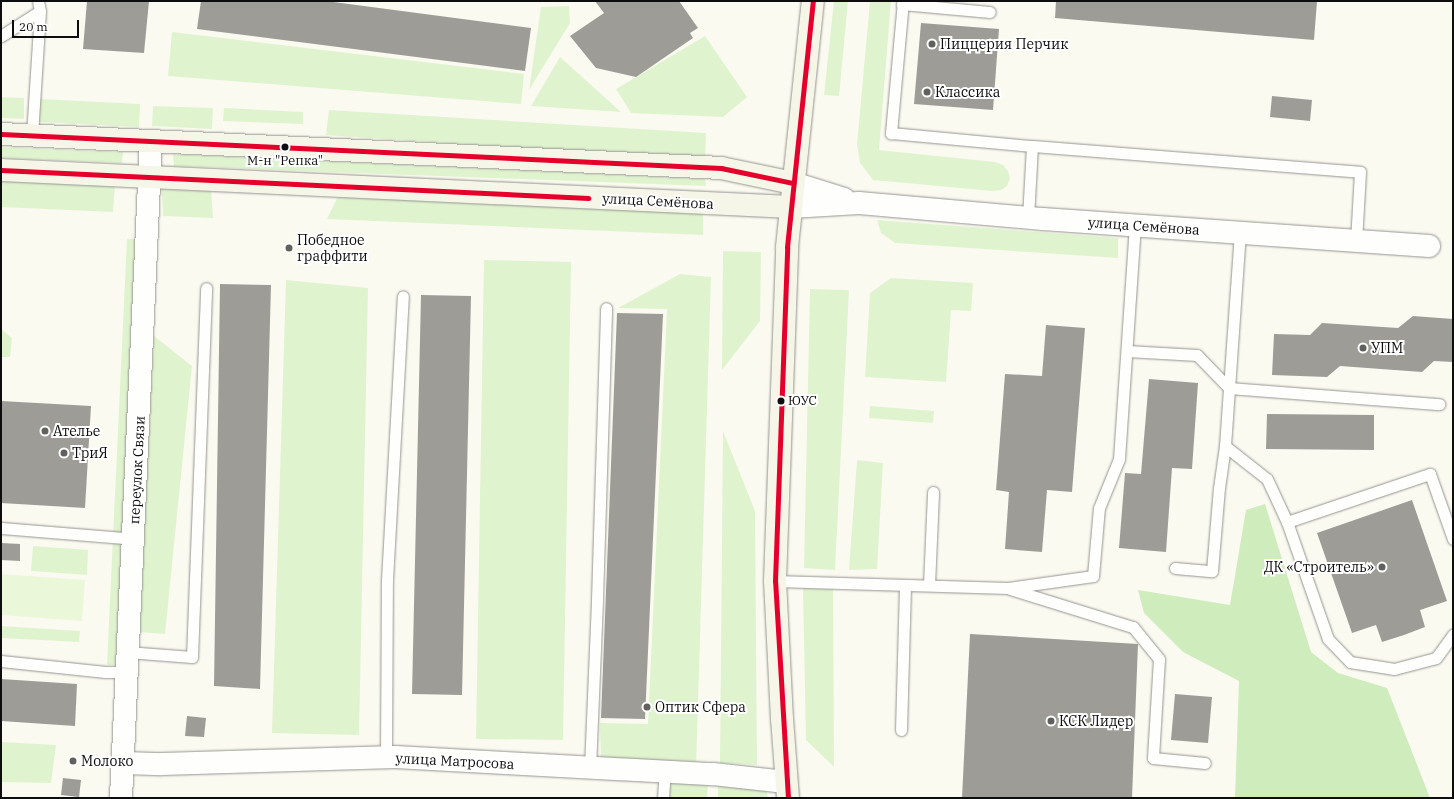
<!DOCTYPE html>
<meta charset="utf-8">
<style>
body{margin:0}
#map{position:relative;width:1454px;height:799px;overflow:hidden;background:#fbfaf1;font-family:"IBM Plex Serif",serif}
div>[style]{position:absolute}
.green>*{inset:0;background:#e0f3cf}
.forest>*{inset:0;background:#ceecbc}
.pitch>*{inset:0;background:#ebf7d9}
.building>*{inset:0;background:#9e9c97}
.roads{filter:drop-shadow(0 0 1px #949490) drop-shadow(0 0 1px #949490)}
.lane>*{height:11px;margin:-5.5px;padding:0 5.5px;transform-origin:5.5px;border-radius:5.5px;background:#fefefd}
.street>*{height:22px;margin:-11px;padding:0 11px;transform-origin:11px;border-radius:11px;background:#fefefd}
.secondary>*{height:22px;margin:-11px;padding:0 11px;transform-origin:11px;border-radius:11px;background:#f5f5e8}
.bus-1>*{height:5px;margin:-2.5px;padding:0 2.5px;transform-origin:2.5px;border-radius:2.5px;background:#e4002b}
.dots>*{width:11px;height:11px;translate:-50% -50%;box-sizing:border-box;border:2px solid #fff;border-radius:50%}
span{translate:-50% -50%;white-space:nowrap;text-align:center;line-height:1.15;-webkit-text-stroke:4px #fff;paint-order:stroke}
.bus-label{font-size:13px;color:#0d0d0d}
.left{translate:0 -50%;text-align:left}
.poi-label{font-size:14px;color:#0d0d0d}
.right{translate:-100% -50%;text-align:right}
.street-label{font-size:14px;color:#0d0d0d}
.frame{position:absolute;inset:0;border:2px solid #0d0d0d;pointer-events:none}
.scale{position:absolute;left:12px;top:20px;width:67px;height:18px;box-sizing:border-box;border:2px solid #0d0d0d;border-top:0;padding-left:5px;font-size:12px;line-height:14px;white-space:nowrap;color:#0d0d0d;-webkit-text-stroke:3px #fff;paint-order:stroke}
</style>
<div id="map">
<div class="green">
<i style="clip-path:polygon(834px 1px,848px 1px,839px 96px,824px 95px)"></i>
<i style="clip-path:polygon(870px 1px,891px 1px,879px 150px,995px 162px,1003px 165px,1008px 171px,1010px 178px,1007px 186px,1001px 190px,992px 191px,873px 180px,860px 163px,857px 144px)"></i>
<i style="clip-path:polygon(569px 6px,570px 23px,529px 90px,541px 7px)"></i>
<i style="clip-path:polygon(172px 32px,524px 74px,521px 104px,168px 76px)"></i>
<i style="clip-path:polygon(705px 36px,747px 97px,723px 117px,631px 113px,616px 89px)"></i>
<i style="clip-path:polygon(560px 57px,621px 112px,531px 106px)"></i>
<i style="clip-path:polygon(1px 97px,24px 98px,24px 119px,1px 118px)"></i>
<i style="clip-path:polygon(40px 99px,140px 104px,139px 127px,39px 122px)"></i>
<i style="clip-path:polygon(153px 106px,213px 108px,212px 129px,152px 126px)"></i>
<i style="clip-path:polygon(224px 108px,303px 112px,303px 124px,223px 121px)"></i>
<i style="clip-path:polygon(329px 110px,706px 133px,705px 161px,326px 135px)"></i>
<i style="clip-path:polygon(1px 147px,123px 152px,122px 163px,1px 158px)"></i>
<i style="clip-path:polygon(173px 154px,705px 179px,706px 186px,174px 166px)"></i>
<i style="clip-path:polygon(1px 179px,115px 184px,113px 212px,1px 207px)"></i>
<i style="clip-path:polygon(342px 188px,703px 213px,703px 235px,327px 219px)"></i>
<i style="clip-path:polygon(162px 189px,211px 190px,213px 218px,163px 216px)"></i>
<i style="clip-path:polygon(877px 220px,1118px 238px,1118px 258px,895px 243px,881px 233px)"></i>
<i style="clip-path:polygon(127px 239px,138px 239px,118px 665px,107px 665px)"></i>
<i style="clip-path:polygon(723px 251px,761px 252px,760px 321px,722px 370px)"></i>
<i style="clip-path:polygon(484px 260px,571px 262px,563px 740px,476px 739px)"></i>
<i style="clip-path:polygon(680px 274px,711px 277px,696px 768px,601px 762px,600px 723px,648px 724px,667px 309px,618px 308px)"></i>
<i style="clip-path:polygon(891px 278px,973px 283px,971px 311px,951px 310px,946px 382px,865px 377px,870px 293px)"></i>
<i style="clip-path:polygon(286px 280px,368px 288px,359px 735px,272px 733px)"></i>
<i style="clip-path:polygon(810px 289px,849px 290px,835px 570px,804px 568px)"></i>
<i style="clip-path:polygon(1px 329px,12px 338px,10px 357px,1px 357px)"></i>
<i style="clip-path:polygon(154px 336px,192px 366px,165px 634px,138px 632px)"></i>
<i style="clip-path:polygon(870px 406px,934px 411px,933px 423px,869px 418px)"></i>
<i style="clip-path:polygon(723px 431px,755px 511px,757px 765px,720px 763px)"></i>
<i style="clip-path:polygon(857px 460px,883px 463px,877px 569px,849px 570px)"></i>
<i style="clip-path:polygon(33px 546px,88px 550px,87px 575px,31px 571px)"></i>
<i style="clip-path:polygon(803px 588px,833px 589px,834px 767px,806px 740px)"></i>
<i style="clip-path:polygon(1px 626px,80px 631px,79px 642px,1px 638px)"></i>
<i style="clip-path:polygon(1px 742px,56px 745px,51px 783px,1px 782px)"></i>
<i style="clip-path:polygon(670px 783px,708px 784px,707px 798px,670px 798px)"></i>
<i style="clip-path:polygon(718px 784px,766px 788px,768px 798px,718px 798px)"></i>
</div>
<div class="forest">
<i style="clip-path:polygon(1265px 504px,1311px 652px,1338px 673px,1387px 688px,1430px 798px,1235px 798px,1239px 681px,1183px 652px,1144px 613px,1138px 590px,1230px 605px,1246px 510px)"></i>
</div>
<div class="pitch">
<i style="clip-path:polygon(1px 574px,85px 580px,82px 621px,1px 615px)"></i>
</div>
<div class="building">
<i style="clip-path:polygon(87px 1px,149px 1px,144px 53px,83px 49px)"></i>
<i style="clip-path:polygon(201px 1px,326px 1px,531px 28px,525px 71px,197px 29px)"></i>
<i style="clip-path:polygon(595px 1px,679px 1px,698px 28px,690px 33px,693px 38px,636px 77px,596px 68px,570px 36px,604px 13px)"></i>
<i style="clip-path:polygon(1056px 1px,1317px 1px,1314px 40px,1055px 18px)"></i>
<i style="clip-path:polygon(921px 23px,999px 29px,993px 110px,914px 104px)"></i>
<i style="clip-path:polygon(1272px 96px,1312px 100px,1310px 121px,1270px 117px)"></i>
<i style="clip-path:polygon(220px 284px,271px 285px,260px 689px,214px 686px)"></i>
<i style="clip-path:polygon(421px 295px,471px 296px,462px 695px,412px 694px)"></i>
<i style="clip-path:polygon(617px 313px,663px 314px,645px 719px,601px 718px)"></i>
<i style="clip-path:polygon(1413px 316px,1453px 319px,1453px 362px,1434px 361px,1422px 372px,1340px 366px,1327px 377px,1272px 375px,1274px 334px,1310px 335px,1322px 323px,1398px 328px)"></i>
<i style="clip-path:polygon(1046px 325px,1085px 328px,1072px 492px,1047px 490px,1042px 552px,1005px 549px,1009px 492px,996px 490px,1005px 374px,1042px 376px)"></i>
<i style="clip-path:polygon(1149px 379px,1198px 383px,1192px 469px,1172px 468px,1166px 552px,1119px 548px,1125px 473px,1141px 474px)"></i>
<i style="clip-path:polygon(1px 401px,91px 406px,85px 508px,1px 503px)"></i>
<i style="clip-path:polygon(1267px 414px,1374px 415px,1374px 450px,1266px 449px)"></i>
<i style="clip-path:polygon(1412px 500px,1447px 601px,1420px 610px,1425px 627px,1404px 635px,1382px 642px,1376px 625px,1352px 633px,1317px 533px)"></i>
<i style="clip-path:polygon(1px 543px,20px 544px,20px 561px,1px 560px)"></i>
<i style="clip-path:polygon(970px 634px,1138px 644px,1132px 798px,962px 798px)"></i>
<i style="clip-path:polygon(1px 679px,77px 684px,75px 726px,1px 721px)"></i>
<i style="clip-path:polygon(1175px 694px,1212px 697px,1208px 743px,1171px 740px)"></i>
<i style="clip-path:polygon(187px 716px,206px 718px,204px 737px,185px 736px)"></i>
<i style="clip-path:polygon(63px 778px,81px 780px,79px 797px,61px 795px)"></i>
</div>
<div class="roads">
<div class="lane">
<i style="left:903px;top:1px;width:133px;rotate:95.2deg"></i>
<i style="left:891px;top:133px;width:142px;rotate:5.3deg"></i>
<i style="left:1032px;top:146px;width:72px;rotate:93.2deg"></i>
<i style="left:902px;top:4px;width:88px;rotate:5.2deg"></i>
<i style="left:1px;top:36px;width:46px;rotate:-32.7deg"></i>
<i style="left:32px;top:135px;width:124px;rotate:-86.3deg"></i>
<i style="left:40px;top:11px;width:10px;rotate:-101deg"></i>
<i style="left:1032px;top:146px;width:329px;rotate:4.5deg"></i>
<i style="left:1360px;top:172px;width:69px;rotate:93.3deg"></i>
<i style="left:1127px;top:351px;width:70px;rotate:3.3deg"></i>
<i style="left:1197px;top:355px;width:46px;rotate:45.9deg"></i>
<i style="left:1229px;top:388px;width:211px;rotate:4.4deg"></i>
<i style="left:1225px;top:446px;width:53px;rotate:38.2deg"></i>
<i style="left:1267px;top:479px;width:47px;rotate:65.1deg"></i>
<i style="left:1287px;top:522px;width:124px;rotate:70.7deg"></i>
<i style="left:1328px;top:639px;width:32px;rotate:46deg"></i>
<i style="left:1350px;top:662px;width:45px;rotate:9deg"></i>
<i style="left:1394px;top:669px;width:43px;rotate:-14.7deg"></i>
<i style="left:1436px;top:658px;width:29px;rotate:-54deg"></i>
<i style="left:1287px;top:522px;width:151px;rotate:-18.6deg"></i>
<i style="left:1430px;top:474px;width:69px;rotate:70.5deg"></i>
<i style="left:1px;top:528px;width:133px;rotate:4.7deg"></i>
<i style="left:1175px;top:568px;width:37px;rotate:5deg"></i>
<i style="left:1212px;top:571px;width:83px;rotate:-85.2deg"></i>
<i style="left:1219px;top:488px;width:42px;rotate:-81.9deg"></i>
<i style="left:1225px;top:446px;width:214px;rotate:-86deg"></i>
<i style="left:775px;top:581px;width:233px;rotate:1.7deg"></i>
<i style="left:1008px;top:588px;width:86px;rotate:-8deg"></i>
<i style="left:1093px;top:576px;width:68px;rotate:-85deg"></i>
<i style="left:1099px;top:508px;width:53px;rotate:-67.8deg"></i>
<i style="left:1119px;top:459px;width:235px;rotate:-86.1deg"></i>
<i style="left:929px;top:585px;width:93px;rotate:-87.5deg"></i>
<i style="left:1010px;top:589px;width:129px;rotate:17.2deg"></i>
<i style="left:1133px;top:627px;width:41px;rotate:50.9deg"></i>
<i style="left:1159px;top:659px;width:99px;rotate:93.5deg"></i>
<i style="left:1153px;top:758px;width:52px;rotate:5.5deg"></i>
<i style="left:127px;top:652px;width:65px;rotate:4.4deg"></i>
<i style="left:192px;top:657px;width:369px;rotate:-87.8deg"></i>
<i style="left:1px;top:661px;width:105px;rotate:6deg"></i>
<i style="left:105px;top:672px;width:21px"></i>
<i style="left:901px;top:730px;width:145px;rotate:-88.4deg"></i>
<i style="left:386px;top:757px;width:177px;rotate:-89.7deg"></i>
<i style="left:387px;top:580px;width:284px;rotate:-86.8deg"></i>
<i style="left:590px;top:768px;width:169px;rotate:-87.6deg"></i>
<i style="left:597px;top:599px;width:291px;rotate:-88.2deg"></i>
<i style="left:663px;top:798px;width:26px;rotate:-86deg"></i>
</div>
<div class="street">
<i style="left:793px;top:183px;width:53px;rotate:17.4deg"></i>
<i style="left:791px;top:207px;width:68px;rotate:-3.4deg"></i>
<i style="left:859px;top:203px;width:185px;rotate:5deg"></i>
<i style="left:1043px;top:219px;width:387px;rotate:4deg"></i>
<i style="left:124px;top:763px;width:38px;rotate:2deg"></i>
<i style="left:162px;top:764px;width:233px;rotate:-1.7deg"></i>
<i style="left:395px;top:757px;width:318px;rotate:3.1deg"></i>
<i style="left:713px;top:774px;width:73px;rotate:6.3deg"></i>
<i style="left:121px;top:798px;width:658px;rotate:-87.39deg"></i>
</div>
<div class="secondary">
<i style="left:1px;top:134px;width:721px;rotate:2.7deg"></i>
<i style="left:721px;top:168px;width:74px;rotate:11.8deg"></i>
<i style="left:1px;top:170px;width:791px;rotate:2.68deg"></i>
<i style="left:788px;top:798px;width:79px;rotate:-94.3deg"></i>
<i style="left:782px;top:719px;width:138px;rotate:-92.9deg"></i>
<i style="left:775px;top:581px;width:334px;rotate:-87.9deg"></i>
<i style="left:787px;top:247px;width:247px;rotate:-84deg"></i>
</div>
</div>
<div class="bus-1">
<i style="left:1px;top:134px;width:721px;rotate:2.7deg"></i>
<i style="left:721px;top:168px;width:74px;rotate:11.8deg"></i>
<i style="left:1px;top:170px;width:588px;rotate:2.73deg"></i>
<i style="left:788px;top:798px;width:217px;rotate:-93.4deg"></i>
<i style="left:775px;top:581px;width:334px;rotate:-87.9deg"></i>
<i style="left:787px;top:247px;width:247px;rotate:-84deg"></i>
</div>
<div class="dots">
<i style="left:932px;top:44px;background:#60605d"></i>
<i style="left:927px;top:92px;background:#60605d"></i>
<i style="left:285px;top:147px;background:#0d0d0d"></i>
<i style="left:289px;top:248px;background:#60605d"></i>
<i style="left:1363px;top:348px;background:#60605d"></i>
<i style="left:781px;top:401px;background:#0d0d0d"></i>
<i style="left:45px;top:431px;background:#60605d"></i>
<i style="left:64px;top:453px;background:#60605d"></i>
<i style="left:1382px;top:567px;background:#60605d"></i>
<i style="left:647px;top:707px;background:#60605d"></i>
<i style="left:1051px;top:721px;background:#60605d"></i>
<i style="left:73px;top:761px;background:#60605d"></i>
</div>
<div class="bus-label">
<span style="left:285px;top:161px">М-н "Репка"</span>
<span class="left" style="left:788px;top:401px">ЮУС</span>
</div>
<div class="poi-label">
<span class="left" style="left:940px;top:44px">Пиццерия Перчик</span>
<span class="left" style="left:935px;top:92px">Классика</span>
<span class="left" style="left:297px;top:248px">Победное<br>граффити</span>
<span class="left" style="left:1371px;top:348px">УПМ</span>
<span class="left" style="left:53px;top:431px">Ателье</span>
<span class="left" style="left:72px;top:453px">ТриЯ</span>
<span class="right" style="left:1374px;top:567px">ДК «Строитель»</span>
<span class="left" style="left:655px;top:707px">Оптик Сфера</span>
<span class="left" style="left:1059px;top:721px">КСК Лидер</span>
<span class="left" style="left:81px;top:761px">Молоко</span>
</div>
<div class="street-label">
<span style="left:658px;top:201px;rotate:3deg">улица Семёнова</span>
<span style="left:1144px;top:226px;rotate:4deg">улица Семёнова</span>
<span style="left:137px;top:470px;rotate:-87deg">переулок Связи</span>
<span style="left:455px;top:761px;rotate:3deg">улица Матросова</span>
</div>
<div class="frame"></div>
<div class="scale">20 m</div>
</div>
